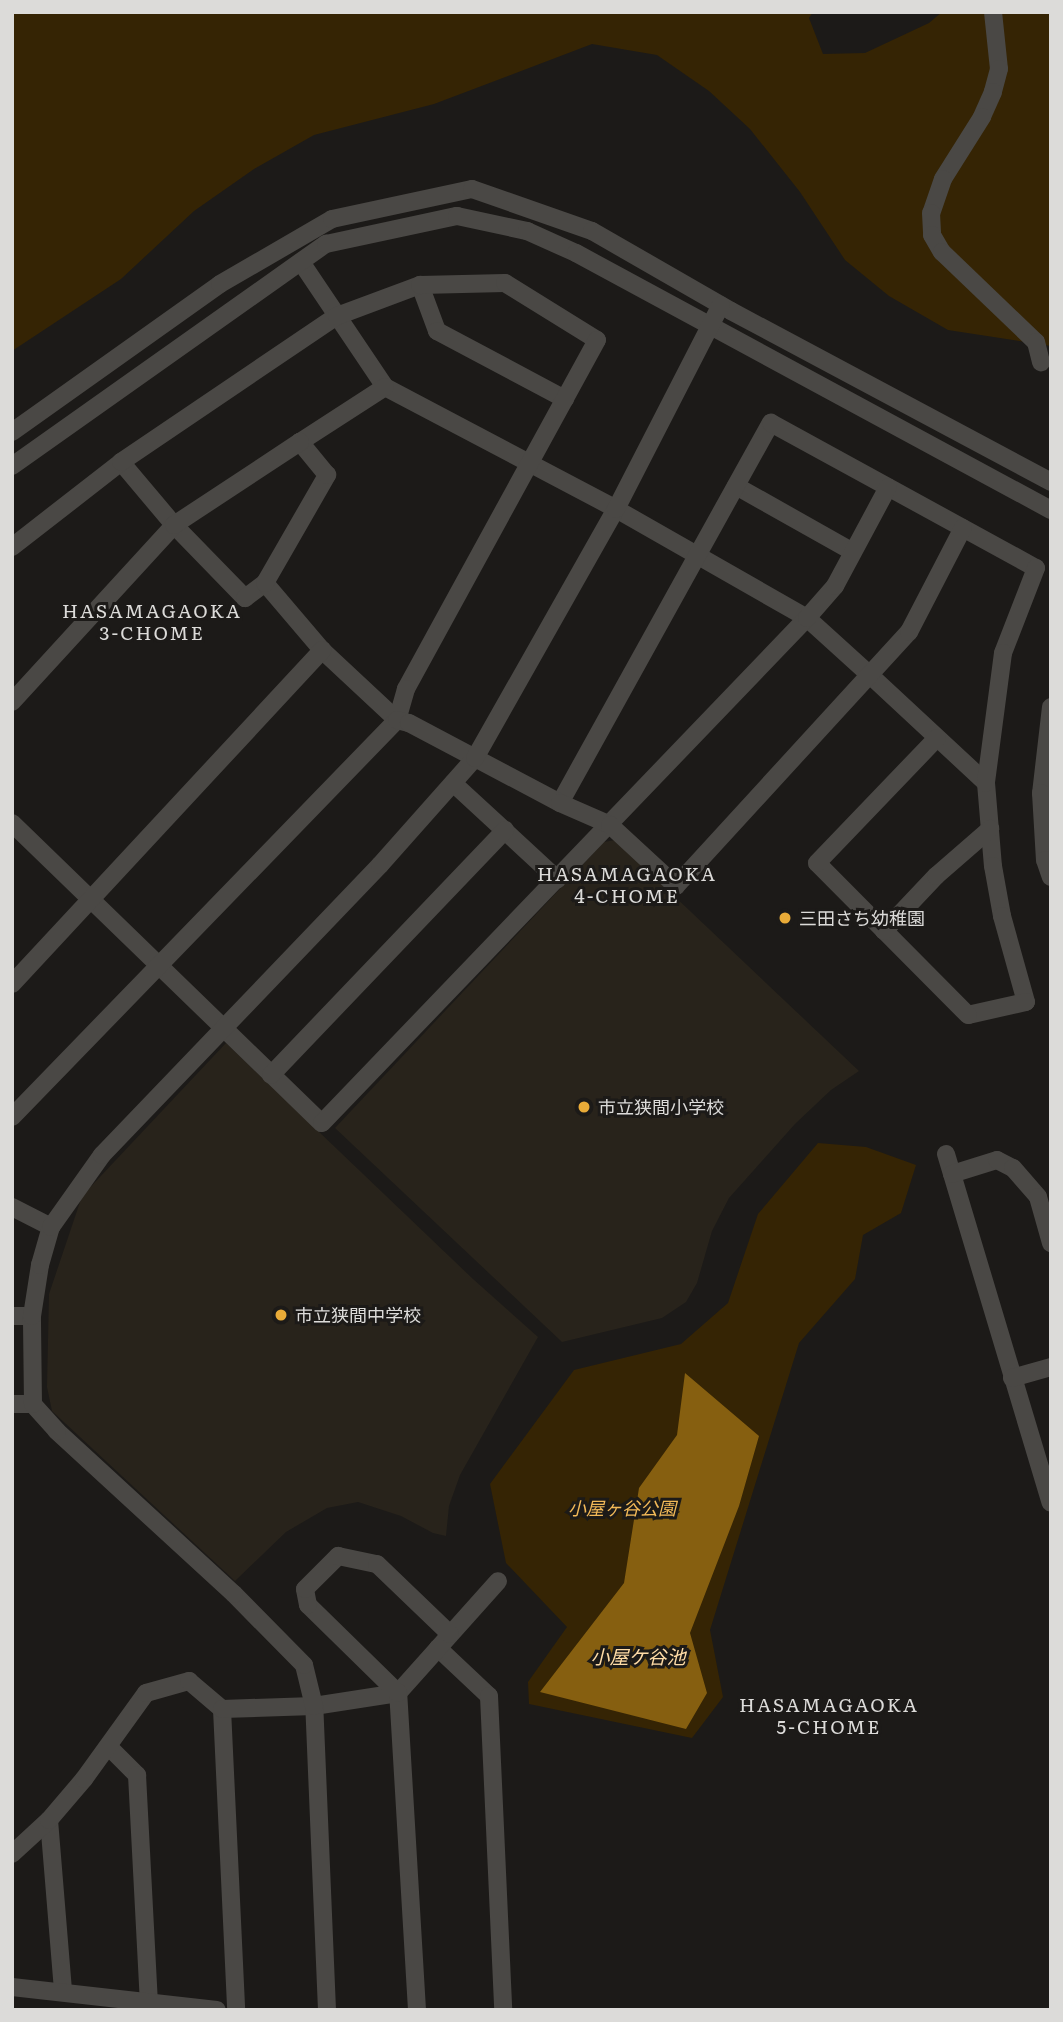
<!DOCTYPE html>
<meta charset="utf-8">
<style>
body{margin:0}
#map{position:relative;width:1063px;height:2022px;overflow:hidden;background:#1c1a18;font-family:Literata,"Noto Sans JP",serif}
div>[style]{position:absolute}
.built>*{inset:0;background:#28231b}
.green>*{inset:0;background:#352404}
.water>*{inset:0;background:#865f10}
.minor>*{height:18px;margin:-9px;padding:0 9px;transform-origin:9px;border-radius:9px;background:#4a4845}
.dots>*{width:19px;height:19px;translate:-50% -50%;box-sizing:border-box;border:4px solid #1c1a18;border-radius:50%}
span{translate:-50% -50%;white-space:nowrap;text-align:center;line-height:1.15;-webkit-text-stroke:6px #1c1a18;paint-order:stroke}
.poi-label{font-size:18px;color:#dcdbd9}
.left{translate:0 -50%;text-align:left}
.park-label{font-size:18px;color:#f2b958;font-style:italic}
.neighbourhood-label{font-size:19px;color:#dcdbd9;letter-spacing:2px}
.water-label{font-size:19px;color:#ffdca6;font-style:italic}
.frame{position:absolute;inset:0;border:14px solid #dcdbd9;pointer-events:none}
</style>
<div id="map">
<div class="built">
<i style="clip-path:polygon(615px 840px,859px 1071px,831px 1090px,795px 1124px,729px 1198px,712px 1231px,697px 1283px,686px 1302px,662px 1318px,562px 1342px,335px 1128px,604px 842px)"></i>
<i style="clip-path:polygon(226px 1043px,473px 1279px,538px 1337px,460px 1475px,449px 1506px,446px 1536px,433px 1533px,401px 1516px,358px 1502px,327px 1508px,286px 1532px,235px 1581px,52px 1411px,47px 1387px,49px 1294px,82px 1196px)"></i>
</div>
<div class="green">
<i style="clip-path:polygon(12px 12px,813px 12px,809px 18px,823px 54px,865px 53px,929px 23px,942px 12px,1051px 12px,1051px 346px,948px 330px,889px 296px,845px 260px,800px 192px,750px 129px,709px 91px,657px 55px,592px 44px,434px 104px,314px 135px,254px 169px,194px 211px,121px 279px,12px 351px)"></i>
<i style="clip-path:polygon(818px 1143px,866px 1147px,916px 1165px,901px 1213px,863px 1235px,855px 1279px,799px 1343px,710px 1630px,723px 1697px,692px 1738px,529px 1704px,528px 1682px,567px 1627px,506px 1563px,490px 1484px,574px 1370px,681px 1344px,728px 1303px,758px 1214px)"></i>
</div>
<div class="water">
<i style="clip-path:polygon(685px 1373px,759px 1436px,739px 1506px,690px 1633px,707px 1693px,686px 1729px,540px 1692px,624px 1583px,639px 1488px,677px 1435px)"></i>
</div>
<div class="minor">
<i style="left:993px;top:12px;width:57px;rotate:84deg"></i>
<i style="left:999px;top:69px;width:24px;rotate:105deg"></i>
<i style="left:993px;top:92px;width:27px;rotate:114deg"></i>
<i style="left:982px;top:117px;width:73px;rotate:122.2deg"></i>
<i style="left:943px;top:179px;width:36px;rotate:109deg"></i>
<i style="left:931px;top:213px;width:22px;rotate:87deg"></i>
<i style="left:932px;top:235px;width:20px;rotate:60deg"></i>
<i style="left:942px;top:252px;width:130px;rotate:43.8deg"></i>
<i style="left:1036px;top:342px;width:21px;rotate:76deg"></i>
<i style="left:301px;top:262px;width:151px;rotate:56.1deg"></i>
<i style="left:385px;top:387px;width:261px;rotate:27.8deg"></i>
<i style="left:616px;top:509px;width:220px;rotate:29.7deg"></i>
<i style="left:807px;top:618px;width:86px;rotate:42.2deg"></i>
<i style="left:871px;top:676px;width:157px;rotate:42.9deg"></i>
<i style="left:986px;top:783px;width:83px;rotate:85.2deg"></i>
<i style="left:993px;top:866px;width:51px;rotate:79.8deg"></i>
<i style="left:1002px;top:916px;width:89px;rotate:74.4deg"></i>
<i style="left:1026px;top:1002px;width:59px;rotate:167.4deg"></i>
<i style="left:968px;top:1015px;width:214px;rotate:-134.8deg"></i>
<i style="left:817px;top:863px;width:173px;rotate:-46.2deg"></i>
<i style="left:420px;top:285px;width:49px;rotate:69.7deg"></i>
<i style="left:437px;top:331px;width:145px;rotate:28deg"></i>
<i style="left:12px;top:432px;width:255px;rotate:-35.4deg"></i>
<i style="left:220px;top:284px;width:129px;rotate:-30.1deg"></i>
<i style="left:332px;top:219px;width:143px;rotate:-12.1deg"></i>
<i style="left:472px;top:189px;width:127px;rotate:19.3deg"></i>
<i style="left:592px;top:231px;width:160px;rotate:29.9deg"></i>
<i style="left:731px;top:311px;width:363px;rotate:28.1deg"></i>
<i style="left:121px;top:462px;width:82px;rotate:49.9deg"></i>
<i style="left:174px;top:525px;width:102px;rotate:45.8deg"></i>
<i style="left:245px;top:598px;width:25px;rotate:-37deg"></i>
<i style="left:12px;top:466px;width:385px;rotate:-35.3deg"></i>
<i style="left:326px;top:244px;width:134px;rotate:-12.1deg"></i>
<i style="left:457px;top:216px;width:72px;rotate:12.1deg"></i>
<i style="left:527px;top:231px;width:54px;rotate:24.2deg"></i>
<i style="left:576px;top:253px;width:540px;rotate:28.42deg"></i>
<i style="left:736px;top:486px;width:134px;rotate:29.4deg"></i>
<i style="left:12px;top:547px;width:138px;rotate:-37.9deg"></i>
<i style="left:121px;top:462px;width:261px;rotate:-34.1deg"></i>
<i style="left:337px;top:316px;width:89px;rotate:-20.5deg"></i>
<i style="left:420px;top:285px;width:85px;rotate:-1.3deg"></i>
<i style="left:505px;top:283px;width:108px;rotate:31.8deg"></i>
<i style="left:597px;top:340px;width:398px;rotate:118.7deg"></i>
<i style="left:406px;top:689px;width:32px;rotate:106deg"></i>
<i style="left:397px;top:720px;width:103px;rotate:-137deg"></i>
<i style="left:322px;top:650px;width:88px;rotate:-130.4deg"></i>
<i style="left:265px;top:583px;width:125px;rotate:-60.1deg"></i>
<i style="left:327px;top:475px;width:43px;rotate:-129.3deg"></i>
<i style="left:300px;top:442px;width:101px;rotate:-32.9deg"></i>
<i style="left:12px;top:702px;width:240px;rotate:-47.5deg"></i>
<i style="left:174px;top:525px;width:151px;rotate:-33.4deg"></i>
<i style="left:1051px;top:707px;width:87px;rotate:96.6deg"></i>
<i style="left:1041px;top:793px;width:67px;rotate:86.6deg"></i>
<i style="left:1045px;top:860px;width:18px;rotate:71deg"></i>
<i style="left:453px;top:783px;width:142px;rotate:42.7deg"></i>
<i style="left:560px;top:803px;width:435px;rotate:-61deg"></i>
<i style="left:771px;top:423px;width:302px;rotate:28.7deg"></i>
<i style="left:1036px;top:568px;width:91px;rotate:111.2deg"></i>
<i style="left:1003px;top:653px;width:131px;rotate:97.5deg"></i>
<i style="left:12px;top:823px;width:431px;rotate:44.1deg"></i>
<i style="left:322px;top:1123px;width:700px;rotate:-46.16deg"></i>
<i style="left:807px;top:618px;width:43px;rotate:-48.8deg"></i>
<i style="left:835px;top:586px;width:112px;rotate:-61.8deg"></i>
<i style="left:884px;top:931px;width:76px;rotate:-46.6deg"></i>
<i style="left:936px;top:876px;width:72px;rotate:-41deg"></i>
<i style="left:12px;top:984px;width:456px;rotate:-47.1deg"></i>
<i style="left:271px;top:1075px;width:339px;rotate:-46.3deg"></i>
<i style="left:12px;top:1117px;width:553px;rotate:-45.88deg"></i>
<i style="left:397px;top:720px;width:12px;rotate:14deg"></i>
<i style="left:409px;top:723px;width:171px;rotate:27.9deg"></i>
<i style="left:560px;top:803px;width:55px;rotate:23.7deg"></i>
<i style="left:610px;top:825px;width:90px;rotate:42.7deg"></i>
<i style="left:676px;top:886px;width:345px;rotate:-47.5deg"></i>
<i style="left:909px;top:632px;width:117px;rotate:-62.6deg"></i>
<i style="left:946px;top:1154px;width:364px;rotate:73.3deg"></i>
<i style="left:952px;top:1174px;width:47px;rotate:-17.3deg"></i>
<i style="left:997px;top:1160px;width:18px;rotate:27deg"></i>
<i style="left:1013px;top:1168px;width:38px;rotate:49deg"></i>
<i style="left:1038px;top:1197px;width:48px;rotate:74.2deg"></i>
<i style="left:12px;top:1207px;width:44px;rotate:27.1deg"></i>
<i style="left:12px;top:1316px;width:20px"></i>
<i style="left:1012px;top:1378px;width:41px;rotate:-15.8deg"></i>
<i style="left:12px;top:1404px;width:21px"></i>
<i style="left:438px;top:1648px;width:70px;rotate:43.3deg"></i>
<i style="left:489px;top:1696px;width:314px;rotate:87.4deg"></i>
<i style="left:222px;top:1709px;width:301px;rotate:87.3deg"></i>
<i style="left:109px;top:1747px;width:40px;rotate:45deg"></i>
<i style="left:137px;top:1775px;width:228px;rotate:87deg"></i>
<i style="left:49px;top:1820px;width:172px;rotate:85.3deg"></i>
<i style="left:12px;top:1854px;width:50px;rotate:-42.6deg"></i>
<i style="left:49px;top:1820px;width:54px;rotate:-49.5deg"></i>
<i style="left:84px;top:1779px;width:106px;rotate:-54.2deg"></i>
<i style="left:146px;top:1693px;width:45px;rotate:-15.6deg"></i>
<i style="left:189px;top:1681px;width:43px;rotate:40.3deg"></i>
<i style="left:222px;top:1709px;width:92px;rotate:-1.9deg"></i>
<i style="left:314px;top:1706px;width:85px;rotate:-8.8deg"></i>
<i style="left:398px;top:1693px;width:150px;rotate:-48.2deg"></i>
<i style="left:12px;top:1987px;width:206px;rotate:6.4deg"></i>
<i style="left:327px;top:2010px;width:304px;rotate:-92.4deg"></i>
<i style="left:314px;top:1706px;width:42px;rotate:-103.7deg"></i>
<i style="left:304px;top:1665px;width:100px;rotate:-134.6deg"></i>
<i style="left:234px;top:1594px;width:241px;rotate:-137.4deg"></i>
<i style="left:57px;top:1431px;width:36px;rotate:-132deg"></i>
<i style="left:33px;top:1404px;width:88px;rotate:-90.7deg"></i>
<i style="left:32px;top:1316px;width:52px;rotate:-81.1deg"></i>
<i style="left:40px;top:1265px;width:40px;rotate:-74deg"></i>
<i style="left:51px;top:1227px;width:88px;rotate:-54.7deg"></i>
<i style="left:102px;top:1155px;width:402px;rotate:-46.2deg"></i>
<i style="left:380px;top:865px;width:143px;rotate:-48.4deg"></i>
<i style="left:475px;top:758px;width:286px;rotate:-60.5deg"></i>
<i style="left:616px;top:509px;width:229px;rotate:-62.8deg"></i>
<i style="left:417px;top:2010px;width:318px;rotate:-93.4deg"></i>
<i style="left:398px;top:1693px;width:126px;rotate:-135.6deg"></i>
<i style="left:308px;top:1605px;width:16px;rotate:-101deg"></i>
<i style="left:305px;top:1589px;width:47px;rotate:-45deg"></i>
<i style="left:338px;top:1556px;width:40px;rotate:12deg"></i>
<i style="left:377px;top:1564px;width:101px;rotate:43.8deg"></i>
</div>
<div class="dots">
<i style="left:785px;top:918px;background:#e9ab38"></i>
<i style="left:584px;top:1107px;background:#e9ab38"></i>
<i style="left:281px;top:1315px;background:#e9ab38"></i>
</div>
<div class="poi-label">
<span class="left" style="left:799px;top:918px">三田さち幼稚園</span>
<span class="left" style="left:598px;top:1107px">市立狭間小学校</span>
<span class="left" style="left:295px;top:1315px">市立狭間中学校</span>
</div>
<div class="park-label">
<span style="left:622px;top:1508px">小屋ヶ谷公園</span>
</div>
<div class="neighbourhood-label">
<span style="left:152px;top:622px">HASAMAGAOKA<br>3-CHOME</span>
<span style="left:627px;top:885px">HASAMAGAOKA<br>4-CHOME</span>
<span style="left:829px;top:1716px">HASAMAGAOKA<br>5-CHOME</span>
</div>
<div class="water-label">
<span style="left:638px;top:1657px">小屋ケ谷池</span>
</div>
<div class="frame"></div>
</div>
